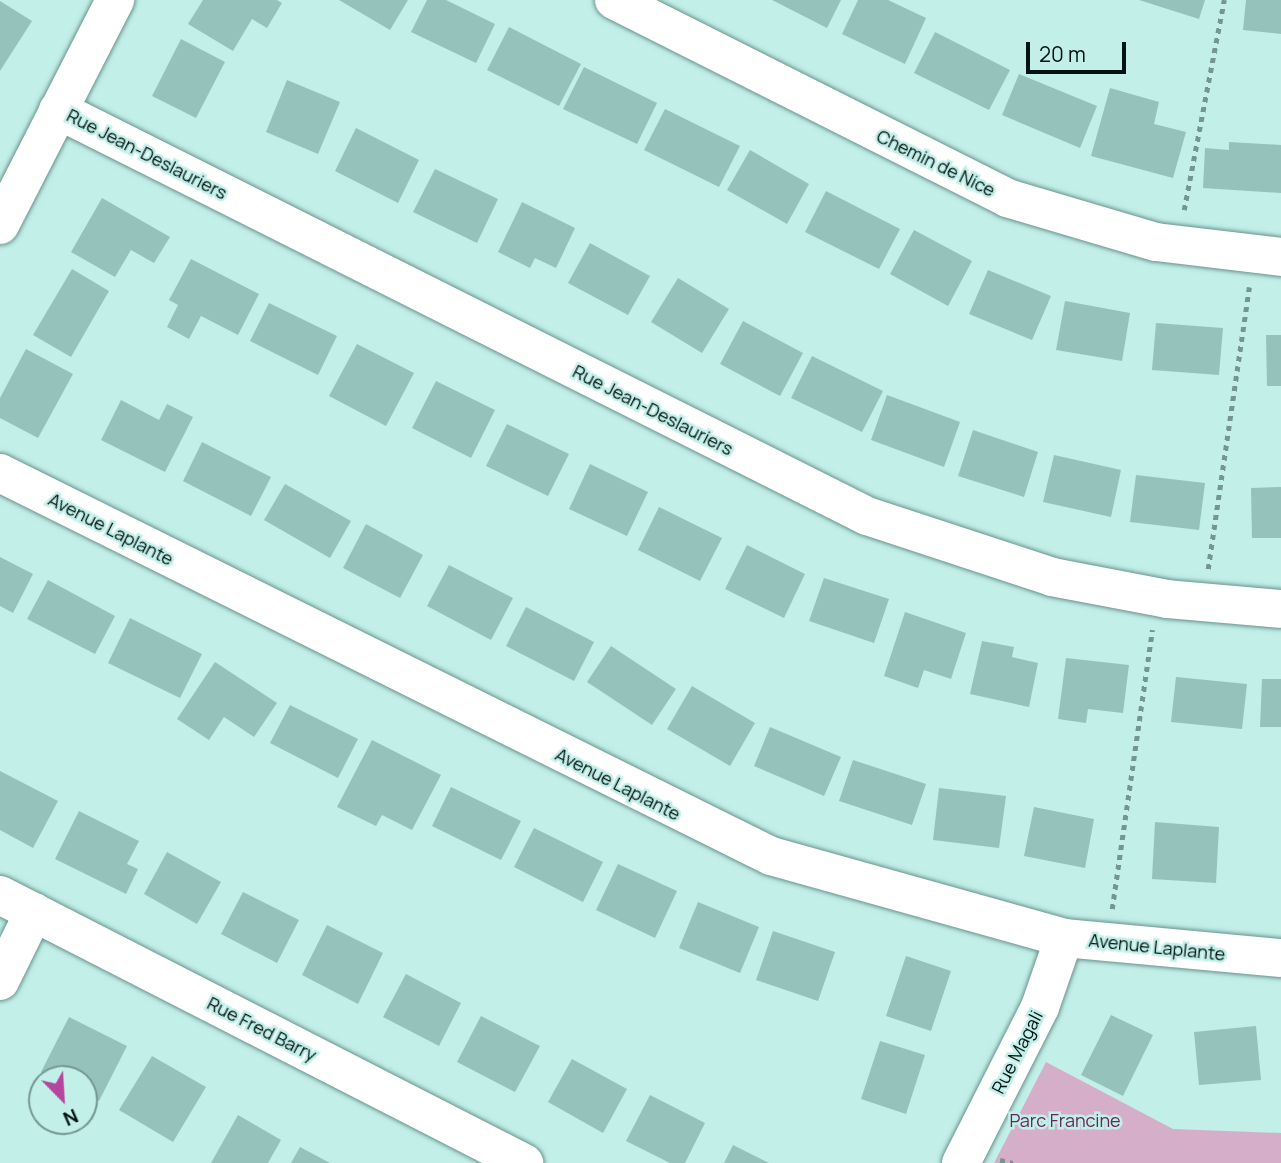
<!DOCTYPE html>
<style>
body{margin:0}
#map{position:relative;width:1281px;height:1163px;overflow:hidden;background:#c2efe8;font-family:Manrope,sans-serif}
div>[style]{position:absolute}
.green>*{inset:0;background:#d5afca}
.building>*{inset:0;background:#96c2bc}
.path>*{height:4.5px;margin-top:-2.25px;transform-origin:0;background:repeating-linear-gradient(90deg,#749590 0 5px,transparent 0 10px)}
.roads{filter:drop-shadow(0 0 2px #69938d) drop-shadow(0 0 2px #69938d)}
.street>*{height:38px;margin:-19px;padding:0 19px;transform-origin:19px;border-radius:19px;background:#fff}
span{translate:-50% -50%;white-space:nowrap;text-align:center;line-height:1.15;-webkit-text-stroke:5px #c2efe8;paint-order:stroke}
.street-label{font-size:18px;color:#031311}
.park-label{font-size:18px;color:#68265b}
.north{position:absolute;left:28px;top:1065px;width:70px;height:70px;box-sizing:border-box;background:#c2efe8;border:2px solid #769792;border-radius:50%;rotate:156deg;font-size:19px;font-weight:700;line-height:28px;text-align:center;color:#031311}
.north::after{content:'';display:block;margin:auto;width:24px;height:32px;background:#b645a0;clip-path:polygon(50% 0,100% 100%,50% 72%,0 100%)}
.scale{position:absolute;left:1026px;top:42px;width:100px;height:32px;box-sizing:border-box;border:4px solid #031311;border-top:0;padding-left:9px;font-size:21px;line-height:24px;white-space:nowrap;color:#031311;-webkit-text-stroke:5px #c2efe8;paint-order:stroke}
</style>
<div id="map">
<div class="green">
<i style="clip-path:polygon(1046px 1062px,1173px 1129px,1281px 1133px,1281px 1163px,994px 1163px)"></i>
</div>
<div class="building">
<i style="clip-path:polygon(203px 0,277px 0,282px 3px,267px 28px,252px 19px,233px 51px,188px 24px)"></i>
<i style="clip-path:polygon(339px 0,408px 0,390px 30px)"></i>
<i style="clip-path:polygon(427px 0,446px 0,495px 24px,476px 63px,411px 32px)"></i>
<i style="clip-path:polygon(772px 0,841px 0,827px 28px)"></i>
<i style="clip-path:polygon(858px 0,888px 0,926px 18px,905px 64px,842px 34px)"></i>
<i style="clip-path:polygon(1139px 0,1205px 0,1199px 19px)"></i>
<i style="clip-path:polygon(1246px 0,1281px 0,1281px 34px,1243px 30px)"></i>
<i style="clip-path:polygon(0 1px,32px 21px,0 71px)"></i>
<i style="clip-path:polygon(509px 27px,581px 64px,559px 106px,487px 70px)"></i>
<i style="clip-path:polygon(935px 32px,1010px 70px,989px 110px,914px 73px)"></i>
<i style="clip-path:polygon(181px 39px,225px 62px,196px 118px,152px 96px)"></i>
<i style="clip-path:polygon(584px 67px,657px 103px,637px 144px,563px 109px)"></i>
<i style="clip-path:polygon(1019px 74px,1097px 106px,1080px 148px,1002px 115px)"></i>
<i style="clip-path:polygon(287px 80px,340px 102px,318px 154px,266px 132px)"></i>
<i style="clip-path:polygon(1110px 88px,1159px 102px,1154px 124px,1186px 132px,1173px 178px,1091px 156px)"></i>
<i style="clip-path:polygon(665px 109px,740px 146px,719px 187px,644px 150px)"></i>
<i style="clip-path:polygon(356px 128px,419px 160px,398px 203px,335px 171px)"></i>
<i style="clip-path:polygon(1229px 142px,1281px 145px,1281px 193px,1203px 188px,1205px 148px,1229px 150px)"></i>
<i style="clip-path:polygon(750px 150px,809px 184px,787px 224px,727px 190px)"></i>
<i style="clip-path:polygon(435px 169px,498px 199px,477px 243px,413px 212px)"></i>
<i style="clip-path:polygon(826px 191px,900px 229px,879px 269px,805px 232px)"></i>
<i style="clip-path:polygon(102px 198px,170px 237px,154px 263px,131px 250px,115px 277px,71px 252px)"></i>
<i style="clip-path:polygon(522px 202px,575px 228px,556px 268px,535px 258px,530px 268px,498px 252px)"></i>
<i style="clip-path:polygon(914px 230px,972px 261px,948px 306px,890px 274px)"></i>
<i style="clip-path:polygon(590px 243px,650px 276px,628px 315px,568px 283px)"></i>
<i style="clip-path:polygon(191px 259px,259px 294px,238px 335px,201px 316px,189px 339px,167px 327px,178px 305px,169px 300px)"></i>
<i style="clip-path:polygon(72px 269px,109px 291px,71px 357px,33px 335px)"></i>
<i style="clip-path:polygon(988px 270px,1051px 296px,1032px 340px,969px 314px)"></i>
<i style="clip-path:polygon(678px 278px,729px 309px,702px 353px,651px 322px)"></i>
<i style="clip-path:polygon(1065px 301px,1130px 313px,1122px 361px,1056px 350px)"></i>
<i style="clip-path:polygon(269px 303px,337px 336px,318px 375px,250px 341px)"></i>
<i style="clip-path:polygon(743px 321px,803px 353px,780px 396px,720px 364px)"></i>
<i style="clip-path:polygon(1156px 323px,1223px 328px,1219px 375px,1152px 370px)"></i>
<i style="clip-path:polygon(1266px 335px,1281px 335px,1281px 386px,1267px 386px)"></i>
<i style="clip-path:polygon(357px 344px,414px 373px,386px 426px,329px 396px)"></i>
<i style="clip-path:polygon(26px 349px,73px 374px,38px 438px,0 418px,0 398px)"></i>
<i style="clip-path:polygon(812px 356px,883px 391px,862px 432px,791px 398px)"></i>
<i style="clip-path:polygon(436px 381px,495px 410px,471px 458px,412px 428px)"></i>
<i style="clip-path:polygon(887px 395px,960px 422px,944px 467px,871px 440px)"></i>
<i style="clip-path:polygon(121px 400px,159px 420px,167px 404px,193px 417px,165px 472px,101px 440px)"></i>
<i style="clip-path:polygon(507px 424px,569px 454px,548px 496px,486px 466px)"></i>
<i style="clip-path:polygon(973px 430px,1038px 452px,1024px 497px,958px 476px)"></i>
<i style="clip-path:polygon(202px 442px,271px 477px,251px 516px,183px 481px)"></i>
<i style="clip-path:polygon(1054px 455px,1121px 470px,1111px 517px,1043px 502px)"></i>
<i style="clip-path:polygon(590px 464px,648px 492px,627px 536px,569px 509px)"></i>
<i style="clip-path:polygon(1136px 475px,1205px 483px,1199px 530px,1130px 522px)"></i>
<i style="clip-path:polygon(285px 484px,351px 521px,330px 558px,264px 520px)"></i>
<i style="clip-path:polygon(1281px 487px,1281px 538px,1252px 538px,1251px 488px)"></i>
<i style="clip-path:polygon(659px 507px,722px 538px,700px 581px,638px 550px)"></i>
<i style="clip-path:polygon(366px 524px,423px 555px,400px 598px,343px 568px)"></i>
<i style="clip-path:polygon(747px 545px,805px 574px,784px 618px,725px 589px)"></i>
<i style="clip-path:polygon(0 557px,33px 574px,13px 613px,0 606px)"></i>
<i style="clip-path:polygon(449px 565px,513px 598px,491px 640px,427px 606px)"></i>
<i style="clip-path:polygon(824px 578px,889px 599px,874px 643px,809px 621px)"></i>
<i style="clip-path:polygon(48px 580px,115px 616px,95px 654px,27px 619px)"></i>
<i style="clip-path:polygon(526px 607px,594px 642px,574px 681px,506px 646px)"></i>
<i style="clip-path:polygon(905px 612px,966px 633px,951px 679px,924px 670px,918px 688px,884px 676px)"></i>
<i style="clip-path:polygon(130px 618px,202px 654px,180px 698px,108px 663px)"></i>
<i style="clip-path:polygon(982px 641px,1014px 647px,1012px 657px,1038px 663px,1029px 707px,970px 694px)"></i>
<i style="clip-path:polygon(611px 646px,676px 689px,652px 725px,587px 682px)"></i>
<i style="clip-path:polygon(1066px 658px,1129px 665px,1123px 713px,1088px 709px,1086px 723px,1058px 719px)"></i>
<i style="clip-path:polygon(215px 662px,277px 703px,254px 737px,224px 717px,209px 740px,177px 719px)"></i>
<i style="clip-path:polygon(1176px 677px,1247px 684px,1242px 729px,1171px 722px)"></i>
<i style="clip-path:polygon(1262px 679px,1281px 679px,1281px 727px,1260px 727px)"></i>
<i style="clip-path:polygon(692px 686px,755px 723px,730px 766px,667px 729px)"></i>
<i style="clip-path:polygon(290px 705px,358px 739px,338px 778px,270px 743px)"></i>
<i style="clip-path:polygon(770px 727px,841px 757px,824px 796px,754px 766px)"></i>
<i style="clip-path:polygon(372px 740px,441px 775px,412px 830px,382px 815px,376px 826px,337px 807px)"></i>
<i style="clip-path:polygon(853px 760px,926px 784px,912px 825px,839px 801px)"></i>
<i style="clip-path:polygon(0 771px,58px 801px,33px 848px,0 830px)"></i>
<i style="clip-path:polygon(451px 787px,521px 821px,501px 860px,432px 826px)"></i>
<i style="clip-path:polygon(939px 788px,1006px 796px,999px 848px,933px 840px)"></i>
<i style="clip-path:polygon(1034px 807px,1094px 819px,1085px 868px,1024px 856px)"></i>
<i style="clip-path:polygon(79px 811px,139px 841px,127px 864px,138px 869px,126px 894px,55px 859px)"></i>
<i style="clip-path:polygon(1155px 822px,1219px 827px,1216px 883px,1152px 879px)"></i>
<i style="clip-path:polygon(534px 828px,603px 862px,583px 902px,514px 867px)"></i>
<i style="clip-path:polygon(167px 852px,221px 882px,197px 924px,144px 894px)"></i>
<i style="clip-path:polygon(618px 864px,677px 891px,655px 938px,596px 910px)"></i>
<i style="clip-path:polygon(243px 892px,299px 920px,277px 963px,221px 934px)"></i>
<i style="clip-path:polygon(698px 902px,759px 927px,740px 973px,679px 948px)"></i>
<i style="clip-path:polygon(327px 925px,383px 953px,358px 1004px,302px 975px)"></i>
<i style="clip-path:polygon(773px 931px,835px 952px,818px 1001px,756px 980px)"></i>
<i style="clip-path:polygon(906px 956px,951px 971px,931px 1031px,886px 1016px)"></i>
<i style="clip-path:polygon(406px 974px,461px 1003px,439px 1046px,383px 1017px)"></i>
<i style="clip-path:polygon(1111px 1015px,1153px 1035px,1123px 1096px,1081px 1075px)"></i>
<i style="clip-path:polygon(481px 1016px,540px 1046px,515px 1092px,457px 1062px)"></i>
<i style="clip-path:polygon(69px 1017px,127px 1046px,99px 1101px,84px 1094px,84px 1079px,41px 1072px)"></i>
<i style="clip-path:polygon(1256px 1026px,1261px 1080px,1199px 1085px,1194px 1032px)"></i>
<i style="clip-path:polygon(880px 1041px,925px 1055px,906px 1114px,861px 1099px)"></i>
<i style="clip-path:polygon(152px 1056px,206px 1087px,173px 1142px,119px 1110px)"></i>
<i style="clip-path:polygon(572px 1059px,627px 1089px,603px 1133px,548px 1102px)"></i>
<i style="clip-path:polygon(650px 1095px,705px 1123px,685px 1163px,670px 1163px,626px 1141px)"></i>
<i style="clip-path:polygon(238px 1115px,281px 1140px,268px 1163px,211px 1163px)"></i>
<i style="clip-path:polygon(733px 1145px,769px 1163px,724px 1163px)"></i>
<i style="clip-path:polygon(300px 1147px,330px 1163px,291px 1163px)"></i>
</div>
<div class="path">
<i style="left:1184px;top:210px;width:214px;rotate:-79.2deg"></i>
<i style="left:1208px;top:569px;width:285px;rotate:-81.7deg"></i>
<i style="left:1112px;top:909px;width:282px;rotate:-81.8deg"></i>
<i style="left:1000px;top:1160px;width:13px;rotate:13deg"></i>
</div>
<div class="roads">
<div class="street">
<i style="left:614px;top:0;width:440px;rotate:26.7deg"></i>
<i style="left:1007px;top:198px;width:155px;rotate:16.5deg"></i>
<i style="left:1156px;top:242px;width:126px;rotate:6.8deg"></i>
<i style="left:58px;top:110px;width:905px;rotate:26.65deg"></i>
<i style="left:867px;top:516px;width:195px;rotate:18.2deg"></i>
<i style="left:1052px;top:577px;width:117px;rotate:10.8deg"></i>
<i style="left:1167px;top:599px;width:114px;rotate:5deg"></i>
<i style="left:0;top:225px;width:253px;rotate:-62.9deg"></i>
<i style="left:0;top:473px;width:861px;rotate:26.42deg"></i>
<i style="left:771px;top:856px;width:304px;rotate:15.6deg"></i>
<i style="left:1064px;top:938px;width:218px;rotate:5.3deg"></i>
<i style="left:0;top:895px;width:589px;rotate:27.09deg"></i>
<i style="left:0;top:981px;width:77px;rotate:-63.8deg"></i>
<i style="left:961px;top:1163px;width:175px;rotate:-63.1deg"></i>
<i style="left:1040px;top:1007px;width:73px;rotate:-70.8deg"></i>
</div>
</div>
<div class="street-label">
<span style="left:147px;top:154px;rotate:27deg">Rue Jean-Deslauriers</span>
<span style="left:936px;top:163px;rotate:26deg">Chemin de Nice</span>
<span style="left:653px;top:410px;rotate:27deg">Rue Jean-Deslauriers</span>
<span style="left:111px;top:529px;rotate:27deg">Avenue Laplante</span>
<span style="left:618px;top:784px;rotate:27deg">Avenue Laplante</span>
<span style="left:1157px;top:947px;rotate:6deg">Avenue Laplante</span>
<span style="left:262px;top:1029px;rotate:27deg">Rue Fred Barry</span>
<span style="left:1017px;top:1052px;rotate:-63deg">Rue Magali</span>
</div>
<div class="park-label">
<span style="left:1065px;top:1120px">Parc Francine</span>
</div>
<div class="north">N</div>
<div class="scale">20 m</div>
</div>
